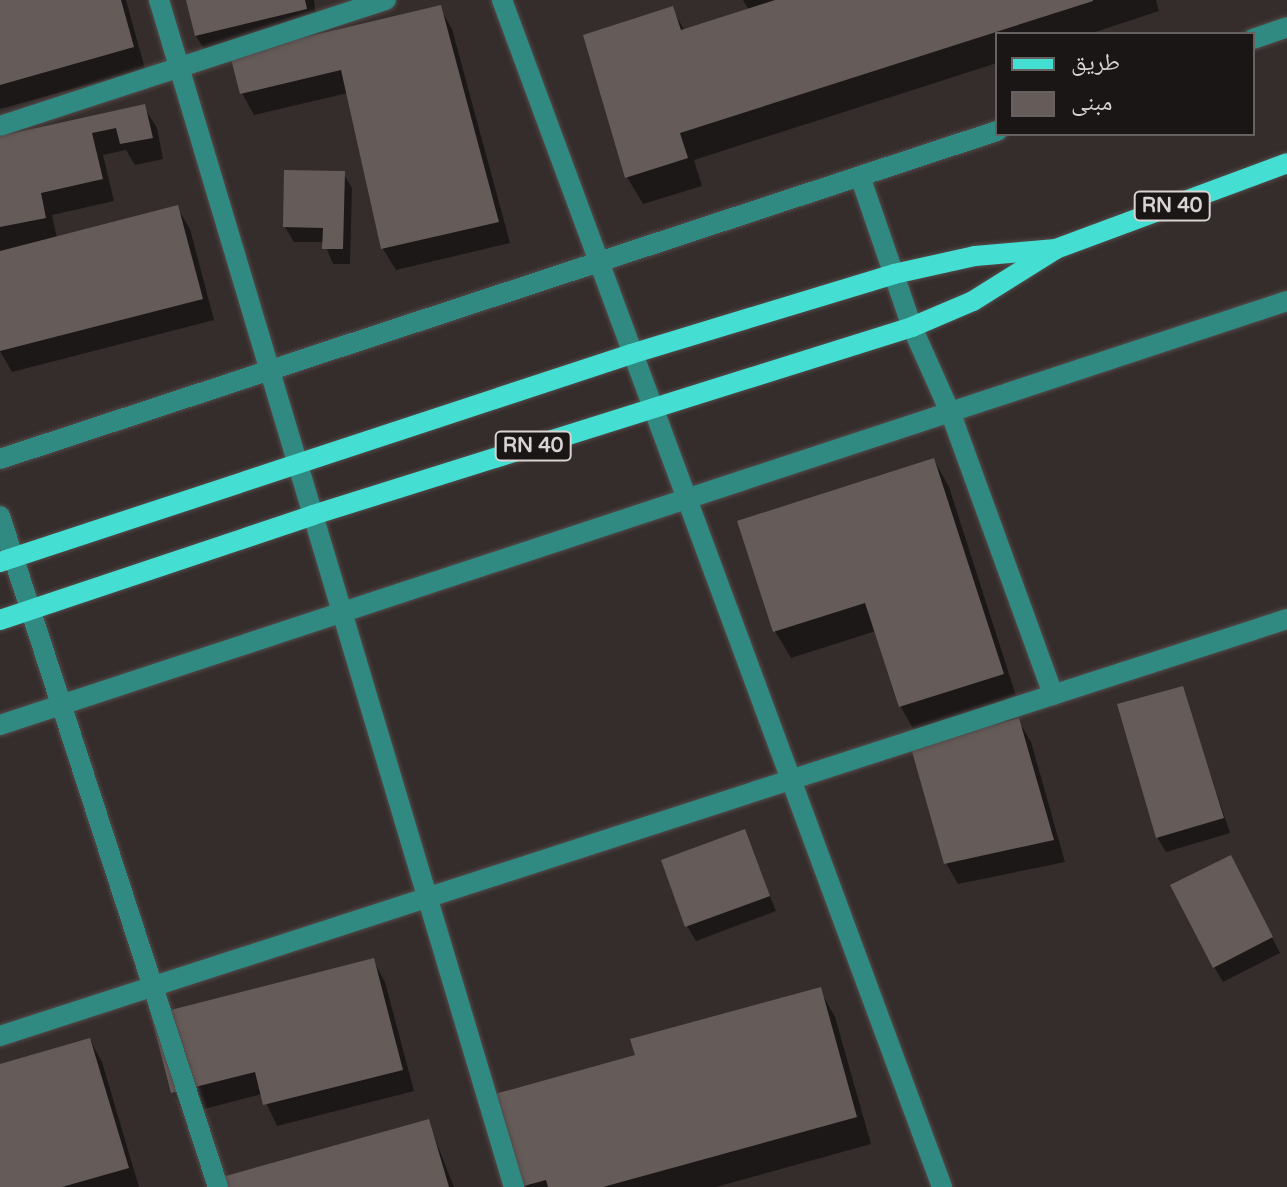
<!DOCTYPE html>
<meta charset="utf-8">
<style>
body{margin:0}
#map{position:relative;width:1287px;height:1187px;overflow:hidden;background:#352d2c;font-family:"Varela Round","Noto Naskh Arabic",sans-serif}
div>[style]{position:absolute}
.shadow>*{inset:0;background:#0007}
.building>*{inset:0;background:#655c5a}
.roads{filter:drop-shadow(0 0 2px #534b4a) drop-shadow(0 0 2px #534b4a)}
.minor>*{height:20px;margin:-10px;padding:0 10px;transform-origin:10px;border-radius:10px;background:#318a82}
.major>*{height:20px;margin:-10px;padding:0 10px;transform-origin:10px;border-radius:10px;background:#44ded2}
span{translate:-50% -50%;white-space:nowrap;text-align:center;line-height:1.15;-webkit-text-stroke:6px #1a1616;paint-order:stroke}
.shield-label span{padding:2px 6px;background:#1a1616;border:2px solid;border-radius:6px;-webkit-text-stroke-width:0}
.shield-label{font-size:20px;color:#d9d3d2;font-weight:700}
.legend{position:absolute;left:995px;top:32px;width:260px;height:104px;box-sizing:border-box;background:#1a1616;border:2px solid #666261;margin:0;padding:10px 14px;list-style:none;font-size:24px;color:#d9d3d2}
.legend li{display:flex;align-items:center;gap:16px;height:40px}
.legend b{width:40px;border:2px solid #666261}
</style>
<div id="map">
<div class="shadow">
<i style="clip-path:polygon(0 0,126px 0,145px 69px,0 109px)"></i>
<i style="clip-path:polygon(188px 0,314px 0,318px 31px,209px 57px,196px 36px)"></i>
<i style="clip-path:polygon(743px 0,1156px 0,1159px 11px,1089px 34px,997px 34px,997px 63px,694px 160px,702px 186px,643px 204px,627px 177px,586px 36px,672px 9px,685px 31px,749px 10px)"></i>
<i style="clip-path:polygon(440px 8px,452px 29px,510px 243px,396px 270px,383px 249px,348px 93px,254px 115px,242px 93px)"></i>
<i style="clip-path:polygon(144px 107px,157px 128px,163px 159px,135px 165px,126px 150px,103px 155px,114px 201px,52px 215px,57px 238px,177px 207px,190px 229px,214px 320px,12px 372px,0 351px,0 138px)"></i>
<i style="clip-path:polygon(343px 173px,352px 188px,350px 264px,333px 264px,324px 242px,294px 242px,285px 227px)"></i>
<i style="clip-path:polygon(934px 460px,949px 487px,1018px 702px,916px 734px,901px 707px,876px 631px,791px 658px,775px 631px,740px 523px)"></i>
<i style="clip-path:polygon(1182px 688px,1230px 833px,1166px 852px,1157px 837px)"></i>
<i style="clip-path:polygon(1018px 720px,1031px 742px,1065px 862px,958px 884px,946px 863px)"></i>
<i style="clip-path:polygon(744px 832px,776px 911px,696px 941px,687px 926px)"></i>
<i style="clip-path:polygon(1239px 872px,1280px 953px,1223px 982px,1214px 967px)"></i>
<i style="clip-path:polygon(373px 960px,385px 982px,414px 1091px,277px 1126px,262px 1094px,185px 1114px,173px 1093px)"></i>
<i style="clip-path:polygon(820px 990px,835px 1017px,871px 1144px,716px 1187px,522px 1187px,637px 1057px)"></i>
<i style="clip-path:polygon(90px 1040px,102px 1062px,139px 1187px,0 1187px,0 1066px)"></i>
<i style="clip-path:polygon(428px 1121px,454px 1187px,211px 1187px)"></i>
</div>
<div class="building">
<i style="clip-path:polygon(0 0,121px 0,134px 47px,0 85px)"></i>
<i style="clip-path:polygon(186px 0,305px 0,307px 9px,195px 36px)"></i>
<i style="clip-path:polygon(775px 0,1093px 0,1093px 1px,680px 133px,688px 158px,625px 178px,583px 35px,673px 6px,681px 30px)"></i>
<i style="clip-path:polygon(441px 5px,499px 222px,381px 249px,341px 70px,240px 94px,230px 55px)"></i>
<i style="clip-path:polygon(145px 104px,153px 138px,120px 144px,116px 128px,92px 133px,103px 179px,41px 193px,46px 218px,0 227px,0 136px)"></i>
<i style="clip-path:polygon(284px 170px,345px 171px,343px 249px,322px 249px,323px 228px,283px 227px)"></i>
<i style="clip-path:polygon(178px 205px,203px 299px,0 351px,0 251px)"></i>
<i style="clip-path:polygon(934px 458px,1004px 674px,899px 707px,865px 603px,773px 632px,737px 521px)"></i>
<i style="clip-path:polygon(1183px 686px,1224px 818px,1156px 838px,1117px 704px)"></i>
<i style="clip-path:polygon(1019px 718px,1054px 840px,944px 864px,911px 748px)"></i>
<i style="clip-path:polygon(745px 829px,770px 896px,685px 927px,661px 860px)"></i>
<i style="clip-path:polygon(1231px 855px,1273px 937px,1213px 968px,1170px 885px)"></i>
<i style="clip-path:polygon(374px 958px,403px 1070px,263px 1105px,255px 1072px,171px 1093px,151px 1015px)"></i>
<i style="clip-path:polygon(821px 987px,857px 1117px,603px 1187px,548px 1187px,546px 1180px,520px 1187px,495px 1094px,635px 1055px,630px 1039px)"></i>
<i style="clip-path:polygon(90px 1038px,129px 1168px,62px 1187px,0 1187px,0 1064px)"></i>
<i style="clip-path:polygon(429px 1119px,449px 1187px,209px 1187px,208px 1181px)"></i>
</div>
<div class="roads">
<div class="minor">
<i style="left:159px;top:0;width:1239px;rotate:73.35deg"></i>
<i style="left:502px;top:0;width:1266px;rotate:69.66deg"></i>
<i style="left:1253px;top:39px;width:36px;rotate:-19deg"></i>
<i style="left:0;top:126px;width:406px;rotate:-18.1deg"></i>
<i style="left:861px;top:179px;width:157px;rotate:71deg"></i>
<i style="left:912px;top:327px;width:95px;rotate:65.9deg"></i>
<i style="left:951px;top:414px;width:299px;rotate:70deg"></i>
<i style="left:0;top:459px;width:1050px;rotate:-18.21deg"></i>
<i style="left:0;top:516px;width:706px;rotate:72deg"></i>
<i style="left:0;top:725px;width:1355px;rotate:-18.23deg"></i>
<i style="left:0;top:1036px;width:1353px;rotate:-17.95deg"></i>
</div>
<div class="major">
<i style="left:0;top:562px;width:664px;rotate:-18.24deg"></i>
<i style="left:631px;top:354px;width:275px;rotate:-16.9deg"></i>
<i style="left:894px;top:274px;width:83px;rotate:-12.5deg"></i>
<i style="left:975px;top:256px;width:81px;rotate:-4.9deg"></i>
<i style="left:0;top:620px;width:330px;rotate:-18.5deg"></i>
<i style="left:313px;top:515px;width:628px;rotate:-17.42deg"></i>
<i style="left:912px;top:327px;width:66px;rotate:-23.1deg"></i>
<i style="left:973px;top:301px;width:98px;rotate:-32.1deg"></i>
<i style="left:1056px;top:249px;width:246px;rotate:-20.4deg"></i>
</div>
</div>
<div class="shield-label">
<span style="left:1172px;top:206px">RN 40</span>
<span style="left:533px;top:446px">RN 40</span>
</div>
<ul class="legend">
<li><b style="height:10px;background:#44ded2"></b>طريق</li>
<li><b style="height:22px;background:#655c5a"></b>مبنى</li>
</ul>
</div>
